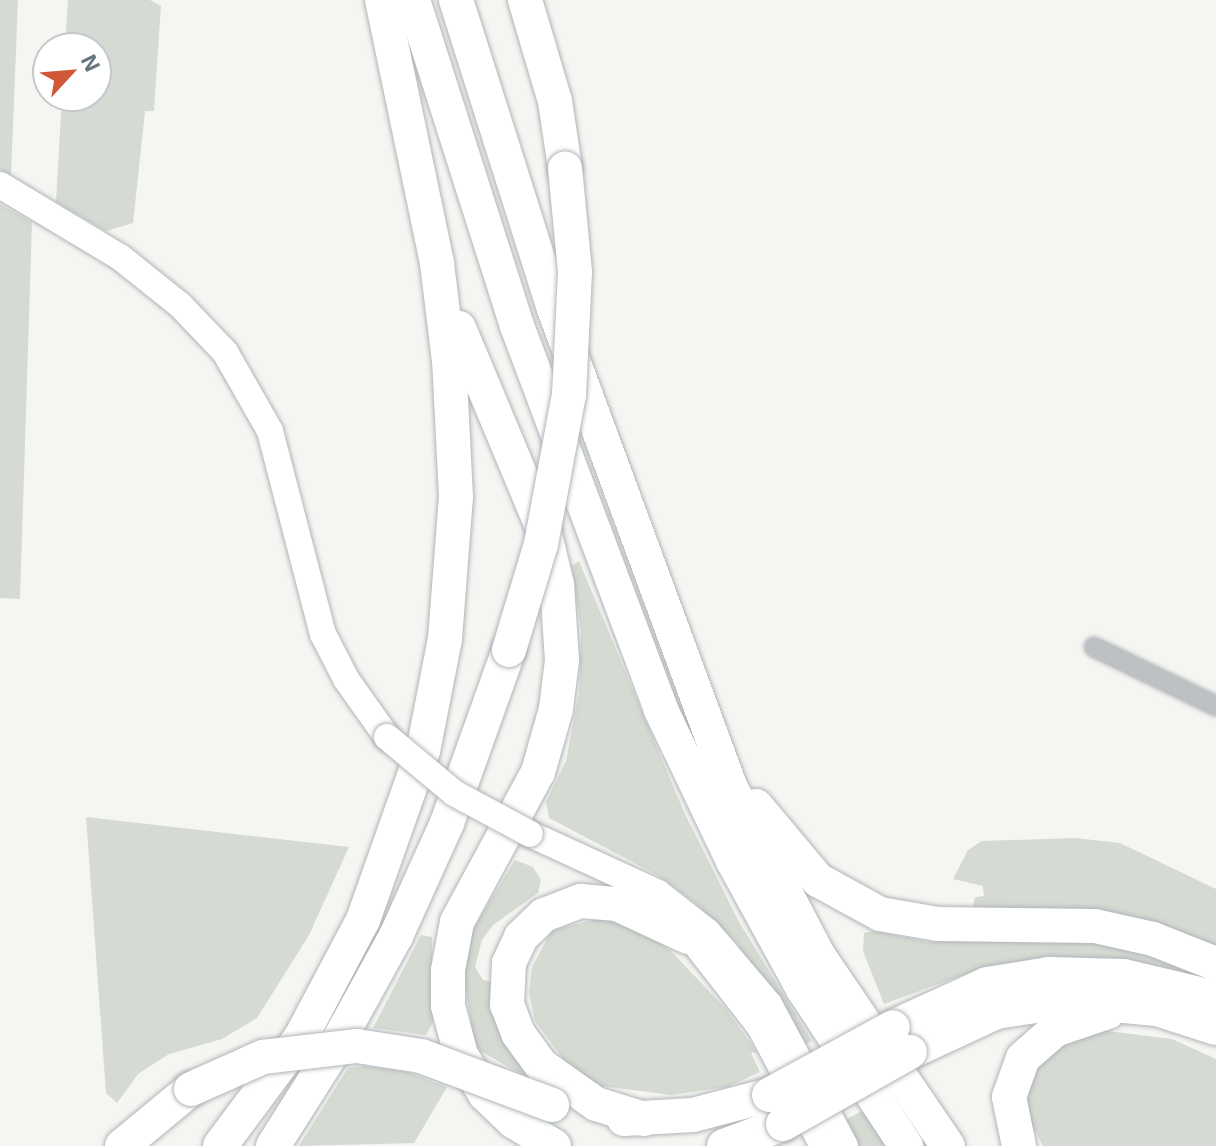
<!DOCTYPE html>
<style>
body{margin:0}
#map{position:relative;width:1216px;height:1146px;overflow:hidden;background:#f5f5f2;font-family:"Exo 2",sans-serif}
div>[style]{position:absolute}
.green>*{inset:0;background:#d5dad2}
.roads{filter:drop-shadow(0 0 2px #b0b5b8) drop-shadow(0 0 2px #b0b5b8)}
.street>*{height:18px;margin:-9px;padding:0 9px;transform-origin:9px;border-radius:9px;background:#bdc1c4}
.secondary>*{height:26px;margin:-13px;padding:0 13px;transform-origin:13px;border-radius:13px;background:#fff}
.highway>*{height:34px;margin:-17px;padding:0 17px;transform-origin:17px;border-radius:17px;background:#fff}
.bridges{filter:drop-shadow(0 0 2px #b0b5b8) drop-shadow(0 0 2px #b0b5b8)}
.secondary-bridge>*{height:26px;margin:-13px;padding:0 13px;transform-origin:13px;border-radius:13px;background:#fff}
.highway-bridge>*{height:34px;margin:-17px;padding:0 17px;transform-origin:17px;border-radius:17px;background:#fff}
span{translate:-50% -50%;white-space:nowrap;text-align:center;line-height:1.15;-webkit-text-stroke:8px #fff;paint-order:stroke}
.north{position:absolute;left:32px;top:32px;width:80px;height:80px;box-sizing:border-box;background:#fff;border:2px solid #c3c8cc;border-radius:50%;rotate:64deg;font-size:22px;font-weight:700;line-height:32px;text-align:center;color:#687680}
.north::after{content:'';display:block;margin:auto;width:28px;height:36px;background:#cf5838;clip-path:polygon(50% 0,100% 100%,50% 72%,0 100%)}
</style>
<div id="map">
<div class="green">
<i style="clip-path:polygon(0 0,18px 0,11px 175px,0 170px)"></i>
<i style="clip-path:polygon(68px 0,150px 0,161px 6px,154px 111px,145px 111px,133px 223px,106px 231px,56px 202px,62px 96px,96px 96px,96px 48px,65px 48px)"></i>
<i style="clip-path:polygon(0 204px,32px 222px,20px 599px,0 598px)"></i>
<i style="clip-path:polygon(579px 561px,684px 812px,739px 922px,812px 1041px,804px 1045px,736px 942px,694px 902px,659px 876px,549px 818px,546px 802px,566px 761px,579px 693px,581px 631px,572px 566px)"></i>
<i style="clip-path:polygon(86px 817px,349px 847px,309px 935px,257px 1018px,222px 1039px,169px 1054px,138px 1074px,117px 1103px,106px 1093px)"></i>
<i style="clip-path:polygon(1075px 838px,1120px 843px,1216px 889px,1216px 947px,1141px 919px,972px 910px,975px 897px,984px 896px,983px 886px,953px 879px,968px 850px,982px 841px)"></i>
<i style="clip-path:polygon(515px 860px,533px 867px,541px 880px,538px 893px,493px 925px,482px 940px,475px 967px,483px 980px,492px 982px,535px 1075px,530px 1079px,475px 1048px,463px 971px,471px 932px)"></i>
<i style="clip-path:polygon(602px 918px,634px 927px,670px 950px,725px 1008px,757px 1052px,751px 1053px,760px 1072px,727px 1087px,671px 1095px,601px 1086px,570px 1068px,535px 1021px,529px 992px,532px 967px,552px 930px)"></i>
<i style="clip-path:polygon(874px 931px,930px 942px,1046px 937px,1142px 949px,1207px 976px,1130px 961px,1049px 956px,974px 971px,884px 1004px,863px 951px,864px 933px)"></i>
<i style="clip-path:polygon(421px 935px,432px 937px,433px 1022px,426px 1035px,373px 1028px)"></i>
<i style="clip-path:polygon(1099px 1030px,1172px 1039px,1216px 1059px,1216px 1146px,1043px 1146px,1031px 1123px,1026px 1094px,1035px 1071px,1049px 1051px)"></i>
<i style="clip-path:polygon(364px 1066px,408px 1072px,447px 1087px,414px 1143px,299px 1146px,348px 1068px)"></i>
<i style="clip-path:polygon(862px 1111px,887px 1146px,858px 1146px,845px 1120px)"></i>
</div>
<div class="roads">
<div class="street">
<i style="left:1094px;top:647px;width:136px;rotate:25.8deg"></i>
</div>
<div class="secondary">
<i style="left:0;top:185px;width:140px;rotate:31deg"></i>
<i style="left:120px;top:257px;width:77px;rotate:38.7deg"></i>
<i style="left:180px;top:305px;width:65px;rotate:46.2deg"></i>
<i style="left:225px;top:352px;width:91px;rotate:60.3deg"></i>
<i style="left:270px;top:431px;width:210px;rotate:75.4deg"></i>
<i style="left:323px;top:634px;width:51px;rotate:62.9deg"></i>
<i style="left:346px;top:679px;width:71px;rotate:54.7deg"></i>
<i style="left:530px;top:834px;width:141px;rotate:24.7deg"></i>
<i style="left:658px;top:893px;width:63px;rotate:38deg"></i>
<i style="left:708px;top:932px;width:94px;rotate:49.7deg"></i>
<i style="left:769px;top:1004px;width:161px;rotate:61.8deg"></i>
<i style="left:694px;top:942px;width:108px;rotate:52.2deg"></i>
<i style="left:760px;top:1027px;width:135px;rotate:62.1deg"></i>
</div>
<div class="highway">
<i style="left:413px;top:0;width:342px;rotate:72.3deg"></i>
<i style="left:517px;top:326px;width:410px;rotate:69.4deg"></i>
<i style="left:661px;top:710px;width:167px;rotate:64.5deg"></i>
<i style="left:733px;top:861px;width:146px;rotate:61.3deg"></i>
<i style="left:803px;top:989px;width:188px;rotate:56.7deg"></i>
<i style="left:456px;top:0;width:321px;rotate:72.4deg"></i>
<i style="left:553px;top:306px;width:512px;rotate:69.76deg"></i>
<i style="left:730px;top:786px;width:191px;rotate:62.5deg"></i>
<i style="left:818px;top:955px;width:231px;rotate:55.8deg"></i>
<i style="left:525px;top:0;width:105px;rotate:73.5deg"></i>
<i style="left:555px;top:101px;width:68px;rotate:81.5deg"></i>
<i style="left:459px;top:328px;width:223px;rotate:67.3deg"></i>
<i style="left:545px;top:534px;width:52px;rotate:76.8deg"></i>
<i style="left:557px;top:585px;width:75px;rotate:86.2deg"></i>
<i style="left:562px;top:660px;width:49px;rotate:97deg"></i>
<i style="left:556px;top:709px;width:66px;rotate:105.9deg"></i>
<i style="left:538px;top:772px;width:170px;rotate:118.4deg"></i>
<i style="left:457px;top:922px;width:49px;rotate:100.6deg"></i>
<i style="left:448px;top:970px;width:36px;rotate:90deg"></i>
<i style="left:448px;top:1006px;width:51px;rotate:75.1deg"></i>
<i style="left:461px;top:1055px;width:46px;rotate:58.4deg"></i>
<i style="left:485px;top:1094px;width:39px;rotate:44deg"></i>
<i style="left:513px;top:1121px;width:48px;rotate:31.4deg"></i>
<i style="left:756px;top:806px;width:97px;rotate:50deg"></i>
<i style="left:818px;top:880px;width:71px;rotate:28.7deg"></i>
<i style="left:880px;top:914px;width:59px;rotate:9.8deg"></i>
<i style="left:938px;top:924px;width:157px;rotate:0.7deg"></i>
<i style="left:1095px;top:926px;width:59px;rotate:12.6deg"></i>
<i style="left:1153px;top:939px;width:68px;rotate:21.6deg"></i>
<i style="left:893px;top:1027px;width:103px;rotate:-24.6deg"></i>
<i style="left:987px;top:984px;width:63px;rotate:-9.2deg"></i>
<i style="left:1049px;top:974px;width:75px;rotate:1.5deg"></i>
<i style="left:1124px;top:976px;width:95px;rotate:13.4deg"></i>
<i style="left:910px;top:1052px;width:95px;rotate:-24.9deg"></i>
<i style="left:996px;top:1012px;width:74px;rotate:-8.6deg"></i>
<i style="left:1069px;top:1001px;width:88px;rotate:5.2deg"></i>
<i style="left:1157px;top:1009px;width:62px;rotate:17.9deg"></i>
<i style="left:624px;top:1119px;width:69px;rotate:-3.3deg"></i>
<i style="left:693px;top:1115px;width:79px;rotate:-14.7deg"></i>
<i style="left:644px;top:1119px;width:50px;rotate:-162.6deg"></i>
<i style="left:596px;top:1104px;width:67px;rotate:-144.7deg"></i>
<i style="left:541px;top:1065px;width:39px;rotate:-126deg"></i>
<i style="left:518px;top:1033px;width:30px;rotate:-111deg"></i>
<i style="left:507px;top:1005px;width:42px;rotate:-87.3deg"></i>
<i style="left:509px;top:963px;width:29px;rotate:-65deg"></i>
<i style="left:521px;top:937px;width:32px;rotate:-44deg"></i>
<i style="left:544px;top:915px;width:40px;rotate:-21deg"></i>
<i style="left:581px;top:901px;width:36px;rotate:5deg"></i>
<i style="left:617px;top:904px;width:78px;rotate:24.9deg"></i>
<i style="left:122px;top:1146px;width:89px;rotate:-39.6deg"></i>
<i style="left:220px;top:1146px;width:136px;rotate:-53.4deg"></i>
<i style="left:301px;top:1037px;width:132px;rotate:-62.1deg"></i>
<i style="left:363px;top:920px;width:179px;rotate:-70.5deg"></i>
<i style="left:423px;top:751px;width:114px;rotate:-78.9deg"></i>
<i style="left:445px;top:639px;width:142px;rotate:-85.6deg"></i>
<i style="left:456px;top:497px;width:136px;rotate:-92.9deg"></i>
<i style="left:449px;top:361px;width:99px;rotate:-97deg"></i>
<i style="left:437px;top:263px;width:269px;rotate:-101.8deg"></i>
<i style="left:273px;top:1146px;width:107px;rotate:-57.7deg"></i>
<i style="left:330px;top:1056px;width:137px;rotate:-61.2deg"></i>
<i style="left:396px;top:936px;width:124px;rotate:-65.7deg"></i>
<i style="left:447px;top:823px;width:184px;rotate:-70.3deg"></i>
<i style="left:724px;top:1146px;width:63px;rotate:-20.4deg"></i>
<i style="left:1019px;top:1146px;width:50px;rotate:-101.5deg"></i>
<i style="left:1009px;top:1097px;width:41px;rotate:-70.3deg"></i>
<i style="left:1023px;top:1058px;width:43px;rotate:-41.2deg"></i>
<i style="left:1055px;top:1030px;width:56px;rotate:-18.8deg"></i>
</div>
</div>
<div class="bridges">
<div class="secondary-bridge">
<i style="left:387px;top:737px;width:87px;rotate:39.9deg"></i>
<i style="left:454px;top:793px;width:86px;rotate:28.3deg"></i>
</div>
<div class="highway-bridge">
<i style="left:509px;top:650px;width:111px;rotate:-73.2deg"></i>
<i style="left:541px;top:544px;width:152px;rotate:-79.4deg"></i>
<i style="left:569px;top:395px;width:123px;rotate:-87.2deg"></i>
<i style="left:575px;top:272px;width:104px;rotate:-95.5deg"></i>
<i style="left:191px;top:1089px;width:79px;rotate:-24deg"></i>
<i style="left:263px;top:1057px;width:95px;rotate:-6.7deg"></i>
<i style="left:357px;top:1046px;width:65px;rotate:8.9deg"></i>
<i style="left:421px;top:1056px;width:140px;rotate:20.5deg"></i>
<i style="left:769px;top:1095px;width:141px;rotate:-28.7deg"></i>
<i style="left:783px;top:1124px;width:146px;rotate:-29.6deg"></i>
</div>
</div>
<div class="north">N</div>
</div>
